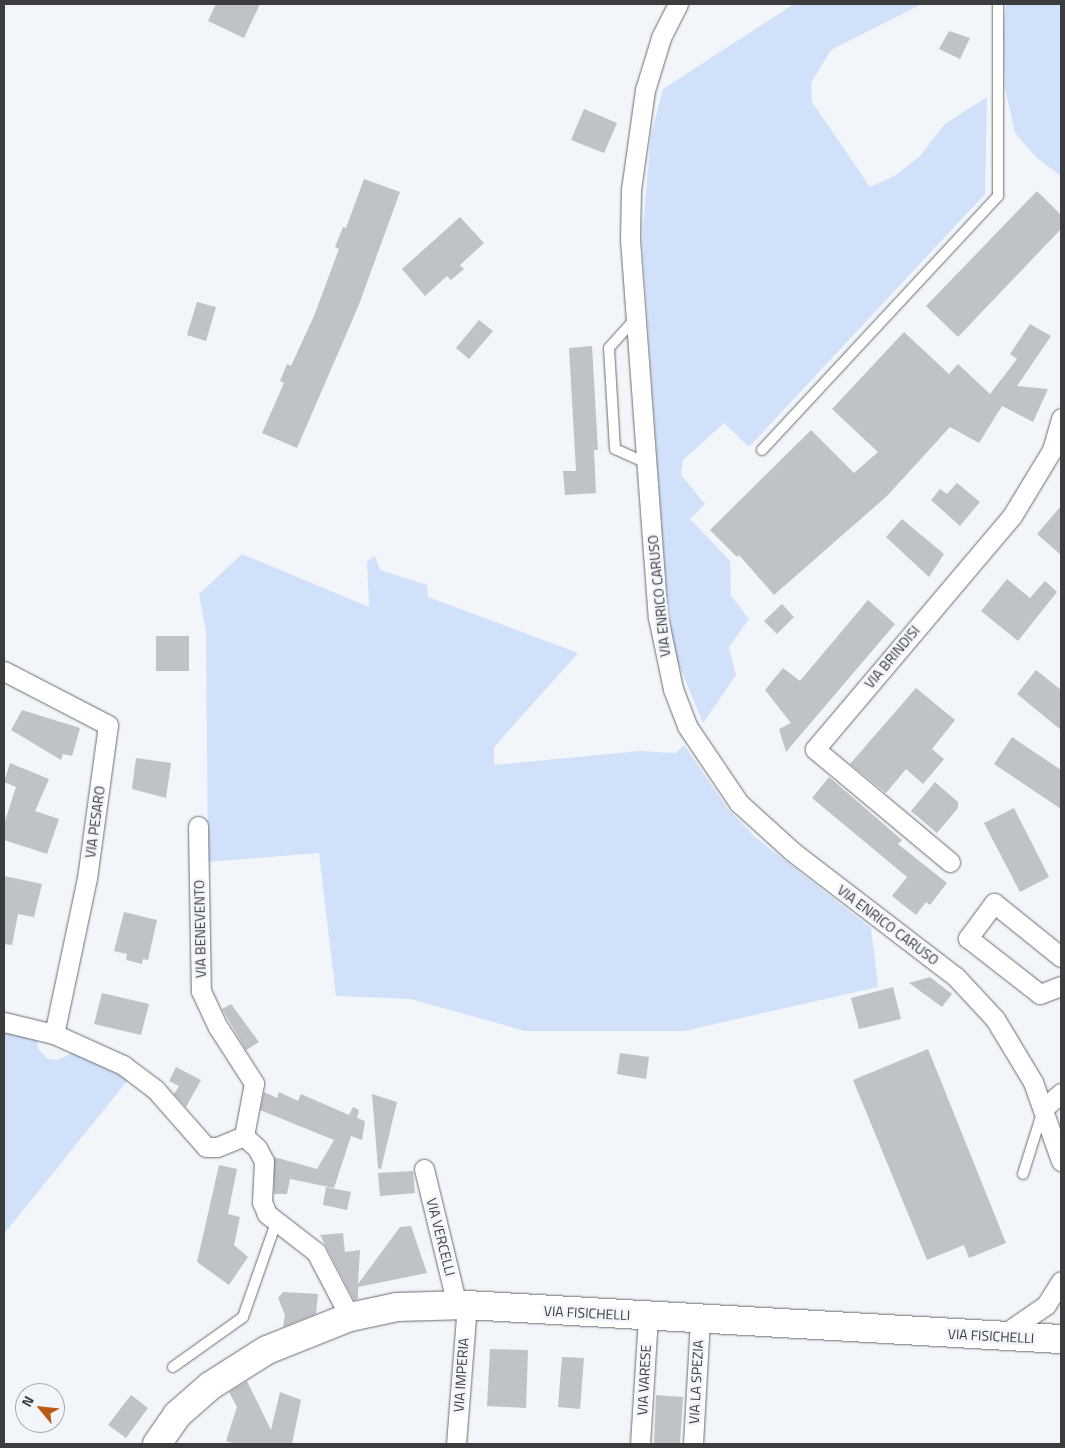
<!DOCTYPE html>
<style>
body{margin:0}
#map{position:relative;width:1065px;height:1448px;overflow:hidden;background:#f2f5fa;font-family:"Titillium Web",sans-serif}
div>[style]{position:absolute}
.green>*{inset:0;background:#d1e1f9}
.building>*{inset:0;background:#bfc2c6}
.roads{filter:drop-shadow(0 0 1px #6a6c70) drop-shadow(0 0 1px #6a6c70)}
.lane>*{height:10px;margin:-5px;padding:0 5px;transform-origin:5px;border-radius:5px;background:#fff}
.street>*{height:19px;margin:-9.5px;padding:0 9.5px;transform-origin:9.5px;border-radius:9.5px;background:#fff}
.secondary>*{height:28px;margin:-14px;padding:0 14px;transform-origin:14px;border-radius:14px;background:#fff}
span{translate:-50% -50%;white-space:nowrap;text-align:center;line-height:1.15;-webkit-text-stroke:5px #f2f5fa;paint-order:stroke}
.street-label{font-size:14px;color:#3b3c3e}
.frame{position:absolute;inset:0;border:5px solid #3b3c3e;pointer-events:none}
.north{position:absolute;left:15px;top:1383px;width:50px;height:50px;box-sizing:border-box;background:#f2f5fa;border:1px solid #a9abaf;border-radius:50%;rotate:298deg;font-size:14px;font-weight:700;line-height:20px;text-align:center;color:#3b3c3e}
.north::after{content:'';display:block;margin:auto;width:18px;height:22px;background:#b95914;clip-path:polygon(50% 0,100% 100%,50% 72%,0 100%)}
</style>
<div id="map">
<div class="green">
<i style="clip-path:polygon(794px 4px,922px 4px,831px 50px,811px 83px,812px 102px,870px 187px,896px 175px,919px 157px,945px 124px,987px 97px,985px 194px,749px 447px,724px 423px,683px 460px,681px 475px,705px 504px,690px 519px,730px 561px,731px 596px,749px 619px,729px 647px,736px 675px,703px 723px,674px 653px,667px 603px,642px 240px,651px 135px,663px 89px)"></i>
<i style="clip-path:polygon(1006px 4px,1061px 4px,1061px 176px,1037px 158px,1015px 133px,1005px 88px,1003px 32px)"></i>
<i style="clip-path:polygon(242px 554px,369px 607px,367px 562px,375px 556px,380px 570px,427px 585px,428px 597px,578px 653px,494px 747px,494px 765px,639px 751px,676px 753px,684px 745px,728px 809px,755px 837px,871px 928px,878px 987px,684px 1031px,525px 1031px,411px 999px,336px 996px,319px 853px,208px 862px,206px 632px,199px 594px)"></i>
<i style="clip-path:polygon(4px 1028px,37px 1037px,38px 1049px,48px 1059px,58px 1060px,75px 1051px,131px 1076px,4px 1234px)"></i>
</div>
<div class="building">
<i style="clip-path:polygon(216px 4px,260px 4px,244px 38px,208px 21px)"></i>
<i style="clip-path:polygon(949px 31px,970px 38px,960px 59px,939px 49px)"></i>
<i style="clip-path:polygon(584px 109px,617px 123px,604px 153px,571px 140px)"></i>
<i style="clip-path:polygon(364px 179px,400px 192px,358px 307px,297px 448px,262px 433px,284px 383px,280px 381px,287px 364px,291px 366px,314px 316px,339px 249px,335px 247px,343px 227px,346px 228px)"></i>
<i style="clip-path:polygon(1037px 191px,1061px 215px,1061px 229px,958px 337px,926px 306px)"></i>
<i style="clip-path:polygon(460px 217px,484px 243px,460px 265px,464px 269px,451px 280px,447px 276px,425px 296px,402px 269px)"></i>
<i style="clip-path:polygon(197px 302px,216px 307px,206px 341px,187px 335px)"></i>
<i style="clip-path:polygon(479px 320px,493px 331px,469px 359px,456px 348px)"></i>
<i style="clip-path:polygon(1030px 324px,1051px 336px,1017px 386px,1048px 389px,1033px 422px,1002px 406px,979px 443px,950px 427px,887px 496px,774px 595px,739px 555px,737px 557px,710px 530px,811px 430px,854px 473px,878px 452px,832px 409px,904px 332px,949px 374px,958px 364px,990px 394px,1017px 359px,1010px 354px)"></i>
<i style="clip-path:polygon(592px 346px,598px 450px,594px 450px,596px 493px,565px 495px,563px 471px,576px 471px,569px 348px)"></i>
<i style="clip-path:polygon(957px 483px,980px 502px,960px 526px,931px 500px,940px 489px,947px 494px)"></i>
<i style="clip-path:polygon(1061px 506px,1061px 555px,1037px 534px)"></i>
<i style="clip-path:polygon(902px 519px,944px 554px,929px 577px,886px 537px)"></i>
<i style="clip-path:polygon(1007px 579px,1030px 598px,1045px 581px,1057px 592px,1018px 641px,981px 611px)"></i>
<i style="clip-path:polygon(868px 600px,895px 624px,786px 752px,779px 729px,791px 723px,765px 690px,783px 668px,800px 681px)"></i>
<i style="clip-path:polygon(782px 604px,794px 617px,777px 634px,764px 621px)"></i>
<i style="clip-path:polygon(156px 636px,189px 636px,189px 671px,156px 671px)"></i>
<i style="clip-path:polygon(1036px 670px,1061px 690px,1061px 730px,1017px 694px)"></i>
<i style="clip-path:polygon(916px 688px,955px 720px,932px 749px,944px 759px,923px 784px,906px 769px,886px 793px,850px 764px)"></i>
<i style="clip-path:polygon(22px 710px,80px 728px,72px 756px,63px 754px,61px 760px,11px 730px)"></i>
<i style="clip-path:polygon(1012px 737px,1061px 770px,1061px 809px,994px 764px)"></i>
<i style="clip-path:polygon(136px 758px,171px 763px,166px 798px,132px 789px)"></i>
<i style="clip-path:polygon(10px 763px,49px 779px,35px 811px,59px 819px,47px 854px,4px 840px,4px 824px,16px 787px,4px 782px)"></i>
<i style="clip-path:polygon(829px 777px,902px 840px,898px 844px,947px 883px,930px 905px,926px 902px,916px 915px,892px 896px,907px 877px,812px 798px)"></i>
<i style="clip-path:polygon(935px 782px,958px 802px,958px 808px,937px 833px,911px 811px)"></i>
<i style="clip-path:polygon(1014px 808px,1049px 877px,1020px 892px,984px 823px)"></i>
<i style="clip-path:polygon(4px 876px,42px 884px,34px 917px,18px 914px,12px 945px,4px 944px)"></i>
<i style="clip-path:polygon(124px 912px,157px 920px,148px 960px,143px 959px,142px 964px,126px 960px,127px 954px,114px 951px)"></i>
<i style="clip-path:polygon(930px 977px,952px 994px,942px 1007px,909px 983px)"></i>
<i style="clip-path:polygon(893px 987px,901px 1019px,859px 1029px,851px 998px)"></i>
<i style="clip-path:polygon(102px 993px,149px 1004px,141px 1035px,94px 1024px)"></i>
<i style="clip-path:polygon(231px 1004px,259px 1042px,246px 1050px,222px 1009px)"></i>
<i style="clip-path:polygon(928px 1049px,1006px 1243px,969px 1258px,964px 1245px,927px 1260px,853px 1080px)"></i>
<i style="clip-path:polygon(620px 1053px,649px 1057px,646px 1079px,617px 1074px)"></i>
<i style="clip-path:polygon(176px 1067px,201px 1080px,186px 1107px,174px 1094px,179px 1086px,169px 1081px)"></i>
<i style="clip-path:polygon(264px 1092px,277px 1098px,279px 1092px,298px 1101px,301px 1094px,349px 1115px,353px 1107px,359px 1110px,357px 1118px,365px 1121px,362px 1140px,351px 1136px,334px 1188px,290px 1179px,287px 1194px,274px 1194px,274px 1157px,317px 1169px,334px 1140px,260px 1110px)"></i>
<i style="clip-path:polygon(372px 1094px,397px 1102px,381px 1169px,378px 1168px)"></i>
<i style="clip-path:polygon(219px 1165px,237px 1169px,228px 1214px,240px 1217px,234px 1245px,248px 1257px,229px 1285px,197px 1262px)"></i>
<i style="clip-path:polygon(413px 1171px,415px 1193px,380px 1196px,378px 1173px)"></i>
<i style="clip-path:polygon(326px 1187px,351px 1192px,347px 1210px,323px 1205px)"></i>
<i style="clip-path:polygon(411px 1226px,427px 1273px,358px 1287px,358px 1299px,354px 1300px,320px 1235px,343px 1233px,345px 1252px,360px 1250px,358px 1284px,400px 1227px)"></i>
<i style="clip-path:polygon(283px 1292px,318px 1294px,316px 1314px,283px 1327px,285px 1315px,278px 1298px)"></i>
<i style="clip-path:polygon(490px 1349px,528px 1350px,526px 1408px,487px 1406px)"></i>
<i style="clip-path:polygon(562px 1357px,584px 1358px,580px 1409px,558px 1407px)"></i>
<i style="clip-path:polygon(247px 1381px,271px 1430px,280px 1392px,301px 1400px,292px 1444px,236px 1444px,226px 1441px,237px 1407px,229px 1392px)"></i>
<i style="clip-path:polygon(131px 1395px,148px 1408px,126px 1438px,108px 1425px)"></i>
<i style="clip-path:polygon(656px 1395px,683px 1397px,680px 1444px,654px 1444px)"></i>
</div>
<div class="roads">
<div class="lane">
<i style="left:635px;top:319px;width:39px;rotate:132deg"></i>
<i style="left:609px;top:348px;width:101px;rotate:86.6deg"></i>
<i style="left:615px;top:449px;width:35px;rotate:24deg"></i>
<i style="left:762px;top:450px;width:347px;rotate:-47.1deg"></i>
<i style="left:998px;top:196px;width:192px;rotate:-90deg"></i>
<i style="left:1023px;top:1174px;width:67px;rotate:-72.6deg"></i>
<i style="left:173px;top:1367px;width:86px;rotate:-35.5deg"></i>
<i style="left:243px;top:1317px;width:103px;rotate:-70.7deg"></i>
</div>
<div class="street">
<i style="left:678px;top:4px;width:38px;rotate:117deg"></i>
<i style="left:661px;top:38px;width:54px;rotate:107.1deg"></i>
<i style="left:645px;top:90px;width:100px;rotate:98deg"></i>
<i style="left:631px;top:189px;width:50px;rotate:91.1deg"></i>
<i style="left:630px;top:239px;width:379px;rotate:85.8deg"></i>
<i style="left:658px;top:617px;width:74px;rotate:78.2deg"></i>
<i style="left:673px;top:689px;width:40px;rotate:69deg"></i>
<i style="left:687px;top:726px;width:93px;rotate:56deg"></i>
<i style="left:739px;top:803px;width:73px;rotate:42.2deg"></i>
<i style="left:793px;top:852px;width:205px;rotate:37.5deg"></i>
<i style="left:956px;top:977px;width:57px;rotate:47.1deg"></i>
<i style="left:995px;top:1019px;width:74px;rotate:58.9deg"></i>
<i style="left:1033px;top:1082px;width:84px;rotate:70.5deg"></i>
<i style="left:4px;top:671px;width:117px;rotate:27.4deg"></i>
<i style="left:108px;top:725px;width:154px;rotate:97.8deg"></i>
<i style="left:87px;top:878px;width:159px;rotate:101.9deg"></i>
<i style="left:198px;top:826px;width:165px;rotate:89deg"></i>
<i style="left:201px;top:991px;width:40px;rotate:65deg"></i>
<i style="left:218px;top:1027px;width:67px;rotate:57.3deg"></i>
<i style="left:254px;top:1083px;width:54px;rotate:100.7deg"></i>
<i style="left:950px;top:862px;width:176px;rotate:-140.1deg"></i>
<i style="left:815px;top:749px;width:305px;rotate:-49.8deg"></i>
<i style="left:1012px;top:516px;width:77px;rotate:-58.8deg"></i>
<i style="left:1052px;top:450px;width:33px;rotate:-74deg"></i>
<i style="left:1061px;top:957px;width:86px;rotate:-141.1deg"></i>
<i style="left:994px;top:903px;width:44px;rotate:126.6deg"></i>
<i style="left:968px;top:938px;width:91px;rotate:37.9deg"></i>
<i style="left:1040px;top:994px;width:22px;rotate:-21deg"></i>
<i style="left:4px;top:1022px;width:51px;rotate:13.5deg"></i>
<i style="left:54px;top:1034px;width:76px;rotate:24.2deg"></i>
<i style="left:123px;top:1065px;width:40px;rotate:37deg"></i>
<i style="left:155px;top:1089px;width:77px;rotate:48.7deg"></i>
<i style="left:206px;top:1147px;width:11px"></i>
<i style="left:217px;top:1147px;width:29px;rotate:-22deg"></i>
<i style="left:244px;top:1136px;width:18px;rotate:43deg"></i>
<i style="left:257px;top:1148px;width:15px;rotate:62deg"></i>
<i style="left:264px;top:1161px;width:41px;rotate:92.8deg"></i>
<i style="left:262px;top:1202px;width:13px;rotate:67deg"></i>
<i style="left:267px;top:1214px;width:62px;rotate:37.8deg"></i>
<i style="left:316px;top:1252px;width:73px;rotate:62.4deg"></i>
<i style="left:1043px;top:1109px;width:24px;rotate:-42deg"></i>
<i style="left:424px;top:1169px;width:140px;rotate:76.4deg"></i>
<i style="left:1001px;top:1336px;width:55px;rotate:-34.6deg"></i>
<i style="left:1046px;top:1305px;width:28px;rotate:-58deg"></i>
<i style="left:456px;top:1444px;width:139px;rotate:-85.5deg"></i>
<i style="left:640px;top:1444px;width:128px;rotate:-86.4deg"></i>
<i style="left:693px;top:1444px;width:125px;rotate:-86.8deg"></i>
</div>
<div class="secondary">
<i style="left:157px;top:1444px;width:35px;rotate:-55deg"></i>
<i style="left:177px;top:1415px;width:44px;rotate:-41.3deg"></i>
<i style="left:210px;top:1386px;width:67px;rotate:-32.3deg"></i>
<i style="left:267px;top:1350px;width:89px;rotate:-21.7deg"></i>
<i style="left:350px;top:1317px;width:48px;rotate:-12deg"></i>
<i style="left:397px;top:1307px;width:70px;rotate:-1.6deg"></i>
<i style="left:467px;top:1305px;width:595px;rotate:3.28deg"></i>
</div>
</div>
<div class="street-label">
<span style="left:659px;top:596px;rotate:-96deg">VIA ENRICO CARUSO</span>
<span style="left:892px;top:657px;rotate:-50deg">VIA BRINDISI</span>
<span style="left:95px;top:822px;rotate:-82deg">VIA PESARO</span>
<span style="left:888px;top:925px;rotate:37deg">VIA ENRICO CARUSO</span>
<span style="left:200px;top:929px;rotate:-91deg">VIA BENEVENTO</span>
<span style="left:441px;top:1237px;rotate:76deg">VIA VERCELLI</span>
<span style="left:587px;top:1313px;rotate:3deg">VIA FISICHELLI</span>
<span style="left:991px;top:1336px;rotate:3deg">VIA FISICHELLI</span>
<span style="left:461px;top:1375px;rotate:-86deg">VIA IMPERIA</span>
<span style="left:644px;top:1380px;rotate:-87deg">VIA VARESE</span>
<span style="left:696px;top:1382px;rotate:-87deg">VIA LA SPEZIA</span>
</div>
<div class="frame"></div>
<div class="north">N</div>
</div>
